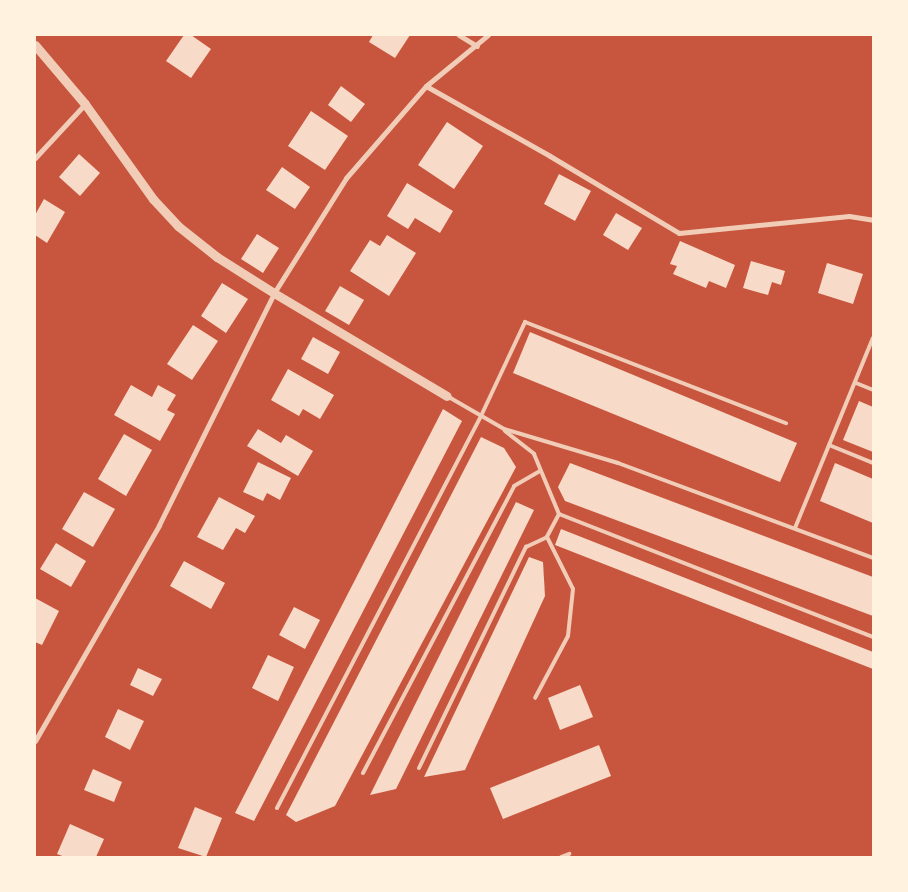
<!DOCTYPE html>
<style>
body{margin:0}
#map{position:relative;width:908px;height:892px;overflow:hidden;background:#c8553d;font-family:"Alegreya Sans",sans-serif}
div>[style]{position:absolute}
.building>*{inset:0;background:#f7dbc8}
.service>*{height:4px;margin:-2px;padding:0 2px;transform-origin:2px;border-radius:2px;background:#f1ccb7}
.pedestrian>*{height:4.5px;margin:-2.25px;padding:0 2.25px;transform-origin:2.25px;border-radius:2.25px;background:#f1ccb7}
.minor>*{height:5px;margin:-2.5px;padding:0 2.5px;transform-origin:2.5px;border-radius:2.5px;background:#f1ccb7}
.tertiary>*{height:9px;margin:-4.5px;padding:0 4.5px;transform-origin:4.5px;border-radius:4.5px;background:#f1ccb7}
span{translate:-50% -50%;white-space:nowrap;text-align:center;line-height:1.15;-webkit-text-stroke:4px #fff3e0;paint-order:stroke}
.frame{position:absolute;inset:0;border:36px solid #fff3e0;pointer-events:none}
</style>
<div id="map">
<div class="building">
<i style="clip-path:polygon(184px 35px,191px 35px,211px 49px,191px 78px,166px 61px)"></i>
<i style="clip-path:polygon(373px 35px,410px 35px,395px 58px,369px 42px)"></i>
<i style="clip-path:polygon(341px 86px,365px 104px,351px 122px,328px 105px)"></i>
<i style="clip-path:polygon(311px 111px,348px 136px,325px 170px,288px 146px)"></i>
<i style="clip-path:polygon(447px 122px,483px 146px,454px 189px,418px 165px)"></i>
<i style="clip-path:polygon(79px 154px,100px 173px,80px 196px,59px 177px)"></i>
<i style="clip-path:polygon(282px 167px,310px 187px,295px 209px,266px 190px)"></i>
<i style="clip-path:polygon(559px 174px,591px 191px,575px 221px,544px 204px)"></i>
<i style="clip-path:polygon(407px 183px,453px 211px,440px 233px,415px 218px,408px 229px,387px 216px)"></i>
<i style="clip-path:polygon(44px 199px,65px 212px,47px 243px,35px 235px,35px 215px)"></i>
<i style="clip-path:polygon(616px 213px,642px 228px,628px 250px,603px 235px)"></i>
<i style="clip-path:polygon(257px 234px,279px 248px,263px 273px,241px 259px)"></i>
<i style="clip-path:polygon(387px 235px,416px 253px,389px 296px,350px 271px,370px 240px,380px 246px)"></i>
<i style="clip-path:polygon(680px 241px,735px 265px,726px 288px,709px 281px,706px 288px,673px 274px,677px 266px,670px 264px)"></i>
<i style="clip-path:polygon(751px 261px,785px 271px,781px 285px,772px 282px,768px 295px,743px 288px)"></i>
<i style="clip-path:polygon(827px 263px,863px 274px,853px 304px,818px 293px)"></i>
<i style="clip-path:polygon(222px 283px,248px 299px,226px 333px,201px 316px)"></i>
<i style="clip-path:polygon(340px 286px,364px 300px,349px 325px,325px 311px)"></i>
<i style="clip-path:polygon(193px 325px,218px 341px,192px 380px,167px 364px)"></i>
<i style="clip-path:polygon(530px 332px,797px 443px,780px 482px,513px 373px)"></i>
<i style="clip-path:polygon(313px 337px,340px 352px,328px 374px,301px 359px)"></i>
<i style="clip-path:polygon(288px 369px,334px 395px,320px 419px,303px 409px,299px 416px,271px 400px)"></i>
<i style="clip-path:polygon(131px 385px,152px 397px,158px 385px,176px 395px,167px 410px,175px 414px,160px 441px,114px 415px)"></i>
<i style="clip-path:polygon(859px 401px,873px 407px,873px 452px,843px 440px)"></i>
<i style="clip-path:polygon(443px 409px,462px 421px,254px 821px,235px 813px)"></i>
<i style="clip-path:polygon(258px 429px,281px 443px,286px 435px,313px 451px,298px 476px,247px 446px)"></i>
<i style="clip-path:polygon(124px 434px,152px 450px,126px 496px,98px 479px)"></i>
<i style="clip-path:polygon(481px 437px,504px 448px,516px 467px,335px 806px,296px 822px,286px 815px)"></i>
<i style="clip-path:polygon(258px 462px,291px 478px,280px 500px,267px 493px,263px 501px,243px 492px)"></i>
<i style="clip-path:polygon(570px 463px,873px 577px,873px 616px,565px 501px,558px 487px)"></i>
<i style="clip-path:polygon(835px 463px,873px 479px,873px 523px,820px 501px)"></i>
<i style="clip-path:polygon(84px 492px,115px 509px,93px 547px,62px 529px)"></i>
<i style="clip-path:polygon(219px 497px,255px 516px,245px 533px,236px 528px,223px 550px,197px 537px)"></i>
<i style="clip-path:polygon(516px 502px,534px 510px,396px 789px,370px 795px)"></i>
<i style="clip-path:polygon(561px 529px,873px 652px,873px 669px,555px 545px)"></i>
<i style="clip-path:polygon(56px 543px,86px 561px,71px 587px,40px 569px)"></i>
<i style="clip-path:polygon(529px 557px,543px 562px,545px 596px,465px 770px,424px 777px)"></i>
<i style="clip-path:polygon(184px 561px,225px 583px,211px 609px,170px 586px)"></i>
<i style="clip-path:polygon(35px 598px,59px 611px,42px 645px,35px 642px)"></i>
<i style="clip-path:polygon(294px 607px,320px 620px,305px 649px,279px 635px)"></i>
<i style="clip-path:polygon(268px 655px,294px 667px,278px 701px,252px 688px)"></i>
<i style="clip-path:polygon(138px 668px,162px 679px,153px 696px,130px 685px)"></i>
<i style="clip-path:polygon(580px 685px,593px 717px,560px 730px,548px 698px)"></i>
<i style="clip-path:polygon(118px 709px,144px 721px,130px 750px,105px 737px)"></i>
<i style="clip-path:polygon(599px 745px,611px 776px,503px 819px,490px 788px)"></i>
<i style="clip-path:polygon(93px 769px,122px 782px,114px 802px,84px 790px)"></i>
<i style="clip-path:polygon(195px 807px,222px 818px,206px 857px,178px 848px)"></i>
<i style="clip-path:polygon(70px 824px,104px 839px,96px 857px,65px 857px,57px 854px)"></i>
</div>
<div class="service">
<i style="left:856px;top:383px;width:18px;rotate:22deg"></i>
<i style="left:447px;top:396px;width:66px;rotate:30.1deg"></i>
<i style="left:504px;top:429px;width:119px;rotate:16.6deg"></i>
<i style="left:618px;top:463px;width:272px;rotate:20.4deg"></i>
<i style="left:505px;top:431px;width:37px;rotate:38deg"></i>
<i style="left:534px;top:454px;width:65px;rotate:67.4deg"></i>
<i style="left:559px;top:514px;width:26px;rotate:118deg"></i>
<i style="left:547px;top:537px;width:58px;rotate:63.4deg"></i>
<i style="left:573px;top:589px;width:47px;rotate:96.1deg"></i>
<i style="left:568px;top:636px;width:70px;rotate:118deg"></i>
<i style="left:829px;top:445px;width:48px;rotate:22.2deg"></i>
<i style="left:559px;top:514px;width:337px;rotate:21.4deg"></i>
<i style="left:795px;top:528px;width:205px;rotate:-67.7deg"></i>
<i style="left:419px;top:768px;width:246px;rotate:-64.2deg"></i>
<i style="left:526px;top:547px;width:23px;rotate:-25deg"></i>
<i style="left:363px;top:773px;width:324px;rotate:-62.2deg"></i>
<i style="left:514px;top:486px;width:30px;rotate:-30deg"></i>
<i style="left:277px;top:808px;width:442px;rotate:-62.5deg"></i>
<i style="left:481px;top:416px;width:104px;rotate:-64.9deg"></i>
<i style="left:525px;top:322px;width:280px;rotate:21.2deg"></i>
<i style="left:561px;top:857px;width:9px;rotate:-21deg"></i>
</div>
<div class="pedestrian">
<i style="left:459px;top:35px;width:21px;rotate:31deg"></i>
<i style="left:426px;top:86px;width:80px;rotate:-39.4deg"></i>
</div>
<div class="minor">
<i style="left:35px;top:158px;width:74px;rotate:-47.2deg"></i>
<i style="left:35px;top:741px;width:249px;rotate:-60.1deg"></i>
<i style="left:159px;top:525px;width:259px;rotate:-63.6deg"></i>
<i style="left:274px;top:293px;width:136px;rotate:-57.9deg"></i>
<i style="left:346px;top:178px;width:122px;rotate:-49deg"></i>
<i style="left:426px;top:86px;width:142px;rotate:29.4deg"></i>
<i style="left:550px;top:156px;width:150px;rotate:30.8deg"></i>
<i style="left:679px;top:233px;width:171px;rotate:-5.7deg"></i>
<i style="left:849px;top:216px;width:24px;rotate:9deg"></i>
</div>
<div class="tertiary">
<i style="left:35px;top:45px;width:77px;rotate:49.7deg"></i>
<i style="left:85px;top:104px;width:117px;rotate:54.4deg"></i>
<i style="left:153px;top:199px;width:37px;rotate:47deg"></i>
<i style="left:178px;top:226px;width:50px;rotate:38.5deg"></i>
<i style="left:217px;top:257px;width:67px;rotate:32.3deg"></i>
<i style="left:274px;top:293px;width:201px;rotate:30.8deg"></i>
</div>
<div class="frame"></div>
</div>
